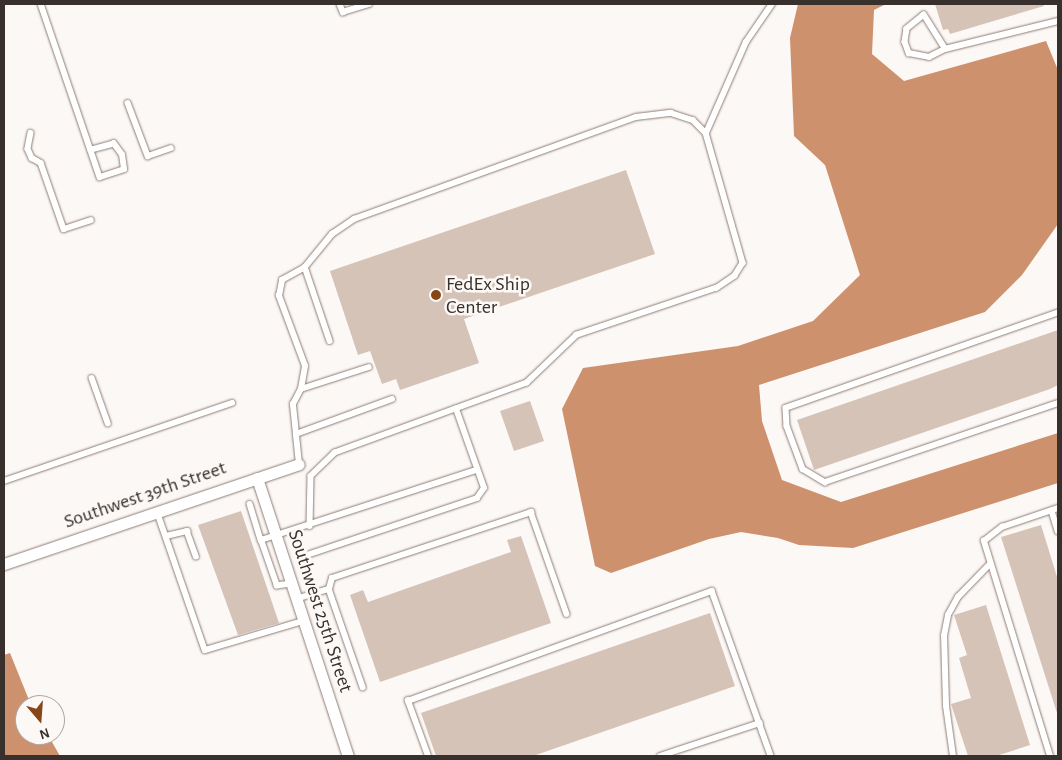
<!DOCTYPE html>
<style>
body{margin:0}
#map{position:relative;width:1062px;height:760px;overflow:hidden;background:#fcf8f6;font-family:"Alegreya Sans",sans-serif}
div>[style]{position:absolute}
.water>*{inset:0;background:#cd916e}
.building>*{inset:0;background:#d6c3b8}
.roads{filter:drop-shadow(0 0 1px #8d7c72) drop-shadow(0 0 1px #8d7c72)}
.service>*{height:5.5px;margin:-2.75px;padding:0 2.75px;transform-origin:2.75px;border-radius:2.75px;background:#fff}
.minor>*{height:11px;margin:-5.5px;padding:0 5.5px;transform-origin:5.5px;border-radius:5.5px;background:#fff}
.dots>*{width:14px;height:14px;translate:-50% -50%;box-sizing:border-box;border:2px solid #fcf8f6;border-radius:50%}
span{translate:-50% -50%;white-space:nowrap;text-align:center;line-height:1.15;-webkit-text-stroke:5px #fcf8f6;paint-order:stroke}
.poi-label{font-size:20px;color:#37302c}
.left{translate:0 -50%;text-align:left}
.street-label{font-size:20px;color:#37302c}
.frame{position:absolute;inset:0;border:5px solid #37302c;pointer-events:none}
.north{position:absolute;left:15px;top:695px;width:50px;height:50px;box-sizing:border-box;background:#fcf8f6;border:1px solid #ada8a5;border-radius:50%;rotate:162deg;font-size:14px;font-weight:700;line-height:20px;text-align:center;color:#37302c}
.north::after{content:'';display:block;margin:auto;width:18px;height:22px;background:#884516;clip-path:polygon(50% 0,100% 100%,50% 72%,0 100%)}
</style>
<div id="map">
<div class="water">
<i style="clip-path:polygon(798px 4px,886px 4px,874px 10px,872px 54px,904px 81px,1046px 41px,1058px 70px,1058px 224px,1022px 275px,985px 312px,759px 385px,762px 421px,782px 480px,841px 502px,1058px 433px,1058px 483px,853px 548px,799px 545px,778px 538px,741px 532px,709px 539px,611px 573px,595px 566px,562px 409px,583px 368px,738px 346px,813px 321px,860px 275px,825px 165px,794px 136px,790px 38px)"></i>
<i style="clip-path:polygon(10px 653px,31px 705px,25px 705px,25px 735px,48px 735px,60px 756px,4px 756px,4px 655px)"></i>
</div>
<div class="building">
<i style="clip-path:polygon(935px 4px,1043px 4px,1044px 6px,950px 34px,948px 29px,943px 30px)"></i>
<i style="clip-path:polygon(626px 170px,655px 254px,464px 319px,479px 363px,400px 390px,396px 379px,382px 384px,370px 351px,358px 355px,330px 271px)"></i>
<i style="clip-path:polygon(1058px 330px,1058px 385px,1050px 389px,814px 470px,797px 420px)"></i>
<i style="clip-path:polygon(530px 401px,544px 441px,514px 451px,500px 411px)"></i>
<i style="clip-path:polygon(241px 511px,279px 623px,238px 635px,198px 525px)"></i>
<i style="clip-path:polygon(1041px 525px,1058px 580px,1057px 713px,1001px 537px)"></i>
<i style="clip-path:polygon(521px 536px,551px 623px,380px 682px,350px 595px,363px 590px,368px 602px,511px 552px,507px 540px)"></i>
<i style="clip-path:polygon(986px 605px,1030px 745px,996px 756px,968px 756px,951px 704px,971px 698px,959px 658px,967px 655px,954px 615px)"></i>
<i style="clip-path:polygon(710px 613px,735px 686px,533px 756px,436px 756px,421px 713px)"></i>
</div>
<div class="roads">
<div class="service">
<i style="left:41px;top:4px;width:183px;rotate:71.2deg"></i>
<i style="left:100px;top:177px;width:25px;rotate:-18deg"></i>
<i style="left:124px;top:169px;width:14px;rotate:-98deg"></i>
<i style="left:122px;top:155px;width:14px;rotate:-126deg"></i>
<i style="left:114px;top:144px;width:24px;rotate:165deg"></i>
<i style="left:340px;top:4px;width:9px;rotate:69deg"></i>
<i style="left:343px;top:12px;width:27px;rotate:-17deg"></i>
<i style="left:945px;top:49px;width:40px;rotate:-122deg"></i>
<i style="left:924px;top:15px;width:22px;rotate:141deg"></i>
<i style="left:907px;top:29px;width:13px;rotate:99deg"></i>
<i style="left:905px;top:42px;width:12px;rotate:70deg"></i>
<i style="left:909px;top:53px;width:20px;rotate:11deg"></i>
<i style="left:929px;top:57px;width:18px;rotate:-27deg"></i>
<i style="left:945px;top:49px;width:116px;rotate:-13.9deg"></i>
<i style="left:128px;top:103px;width:57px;rotate:69.3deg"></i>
<i style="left:148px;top:156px;width:24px;rotate:-19deg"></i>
<i style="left:31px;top:133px;width:16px;rotate:101deg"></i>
<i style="left:28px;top:149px;width:10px;rotate:66deg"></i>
<i style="left:32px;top:158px;width:10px;rotate:29deg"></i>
<i style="left:41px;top:163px;width:70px;rotate:70.8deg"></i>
<i style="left:64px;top:229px;width:28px;rotate:-18deg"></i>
<i style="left:706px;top:133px;width:99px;rotate:-66.3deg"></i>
<i style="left:746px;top:42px;width:46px;rotate:-55.6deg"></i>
<i style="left:305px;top:267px;width:43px;rotate:-50.7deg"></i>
<i style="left:332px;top:234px;width:27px;rotate:-34deg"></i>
<i style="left:354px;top:219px;width:300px;rotate:-19.9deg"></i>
<i style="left:636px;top:117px;width:35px;rotate:-7deg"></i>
<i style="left:671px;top:113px;width:23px;rotate:18deg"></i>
<i style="left:693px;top:120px;width:18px;rotate:45deg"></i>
<i style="left:706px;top:133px;width:135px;rotate:74.1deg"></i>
<i style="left:743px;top:263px;width:15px;rotate:122deg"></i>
<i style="left:735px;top:276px;width:22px;rotate:146deg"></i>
<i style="left:717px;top:288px;width:148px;rotate:161.4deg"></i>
<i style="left:577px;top:335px;width:69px;rotate:136.2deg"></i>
<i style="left:527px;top:383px;width:204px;rotate:160deg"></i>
<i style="left:335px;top:453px;width:33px;rotate:136deg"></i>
<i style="left:311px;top:476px;width:50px;rotate:91.1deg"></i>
<i style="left:1058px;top:313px;width:288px;rotate:160.7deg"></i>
<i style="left:786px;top:408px;width:18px;rotate:87deg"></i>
<i style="left:787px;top:426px;width:46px;rotate:69.6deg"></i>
<i style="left:803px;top:469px;width:26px;rotate:31deg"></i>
<i style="left:825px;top:482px;width:246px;rotate:-18.7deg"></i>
<i style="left:92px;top:378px;width:48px;rotate:70.4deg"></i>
<i style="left:301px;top:389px;width:23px;rotate:-80deg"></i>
<i style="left:305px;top:366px;width:75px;rotate:-110.4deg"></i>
<i style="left:279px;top:296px;width:16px;rotate:-79deg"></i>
<i style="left:282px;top:280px;width:26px;rotate:-29deg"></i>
<i style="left:305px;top:267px;width:78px;rotate:71.3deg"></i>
<i style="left:296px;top:434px;width:30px;rotate:-96deg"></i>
<i style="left:293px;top:404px;width:17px;rotate:-62deg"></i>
<i style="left:301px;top:389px;width:71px;rotate:-17.9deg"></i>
<i style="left:299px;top:464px;width:30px;rotate:-96deg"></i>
<i style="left:296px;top:434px;width:102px;rotate:-20deg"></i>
<i style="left:4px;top:481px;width:241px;rotate:-18.9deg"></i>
<i style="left:250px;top:504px;width:38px;rotate:73deg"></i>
<i style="left:157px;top:511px;width:147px;rotate:70.9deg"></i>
<i style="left:205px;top:650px;width:102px;rotate:-16.5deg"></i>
<i style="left:1052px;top:511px;width:21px;rotate:73deg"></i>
<i style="left:166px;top:536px;width:22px;rotate:-13deg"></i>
<i style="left:187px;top:531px;width:27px;rotate:70deg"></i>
<i style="left:310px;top:554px;width:176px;rotate:-18.5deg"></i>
<i style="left:477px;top:498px;width:12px;rotate:-55deg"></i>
<i style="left:484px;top:488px;width:84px;rotate:-109.5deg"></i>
<i style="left:291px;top:584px;width:14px;rotate:172deg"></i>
<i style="left:277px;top:586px;width:49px;rotate:-109.2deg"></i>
<i style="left:261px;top:540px;width:227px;rotate:-18deg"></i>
<i style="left:329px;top:589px;width:11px;rotate:-75deg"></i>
<i style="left:332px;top:578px;width:210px;rotate:-18.3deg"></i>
<i style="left:531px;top:512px;width:108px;rotate:70.6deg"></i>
<i style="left:296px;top:599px;width:34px;rotate:-17deg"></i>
<i style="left:329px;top:589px;width:104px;rotate:70.9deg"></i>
<i style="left:428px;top:756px;width:59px;rotate:-110deg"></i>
<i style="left:408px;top:701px;width:323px;rotate:-19.9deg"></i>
<i style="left:712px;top:591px;width:175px;rotate:70.3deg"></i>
<i style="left:660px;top:756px;width:105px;rotate:-18.3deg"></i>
<i style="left:953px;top:756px;width:50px;rotate:-98deg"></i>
<i style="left:946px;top:706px;width:70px;rotate:-91.6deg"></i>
<i style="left:944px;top:636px;width:21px;rotate:-79deg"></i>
<i style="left:948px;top:615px;width:21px;rotate:-61deg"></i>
<i style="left:958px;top:597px;width:45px;rotate:-45.9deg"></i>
<i style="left:1050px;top:756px;width:225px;rotate:-107.1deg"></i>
<i style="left:984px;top:541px;width:23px;rotate:-38deg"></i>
<i style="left:1002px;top:527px;width:59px;rotate:-18.7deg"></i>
</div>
<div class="minor">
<i style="left:257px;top:478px;width:293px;rotate:71.9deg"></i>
<i style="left:4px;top:564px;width:311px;rotate:-18.7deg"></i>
</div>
</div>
<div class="dots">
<i style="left:436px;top:295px;background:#884516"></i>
</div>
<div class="poi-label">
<span class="left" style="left:446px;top:296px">FedEx Ship<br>Center</span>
</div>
<div class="street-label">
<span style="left:145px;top:495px;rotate:-19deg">Southwest 39th Street</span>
<span style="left:320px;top:611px;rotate:72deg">Southwest 25th Street</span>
</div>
<div class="frame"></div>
<div class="north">N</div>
</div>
